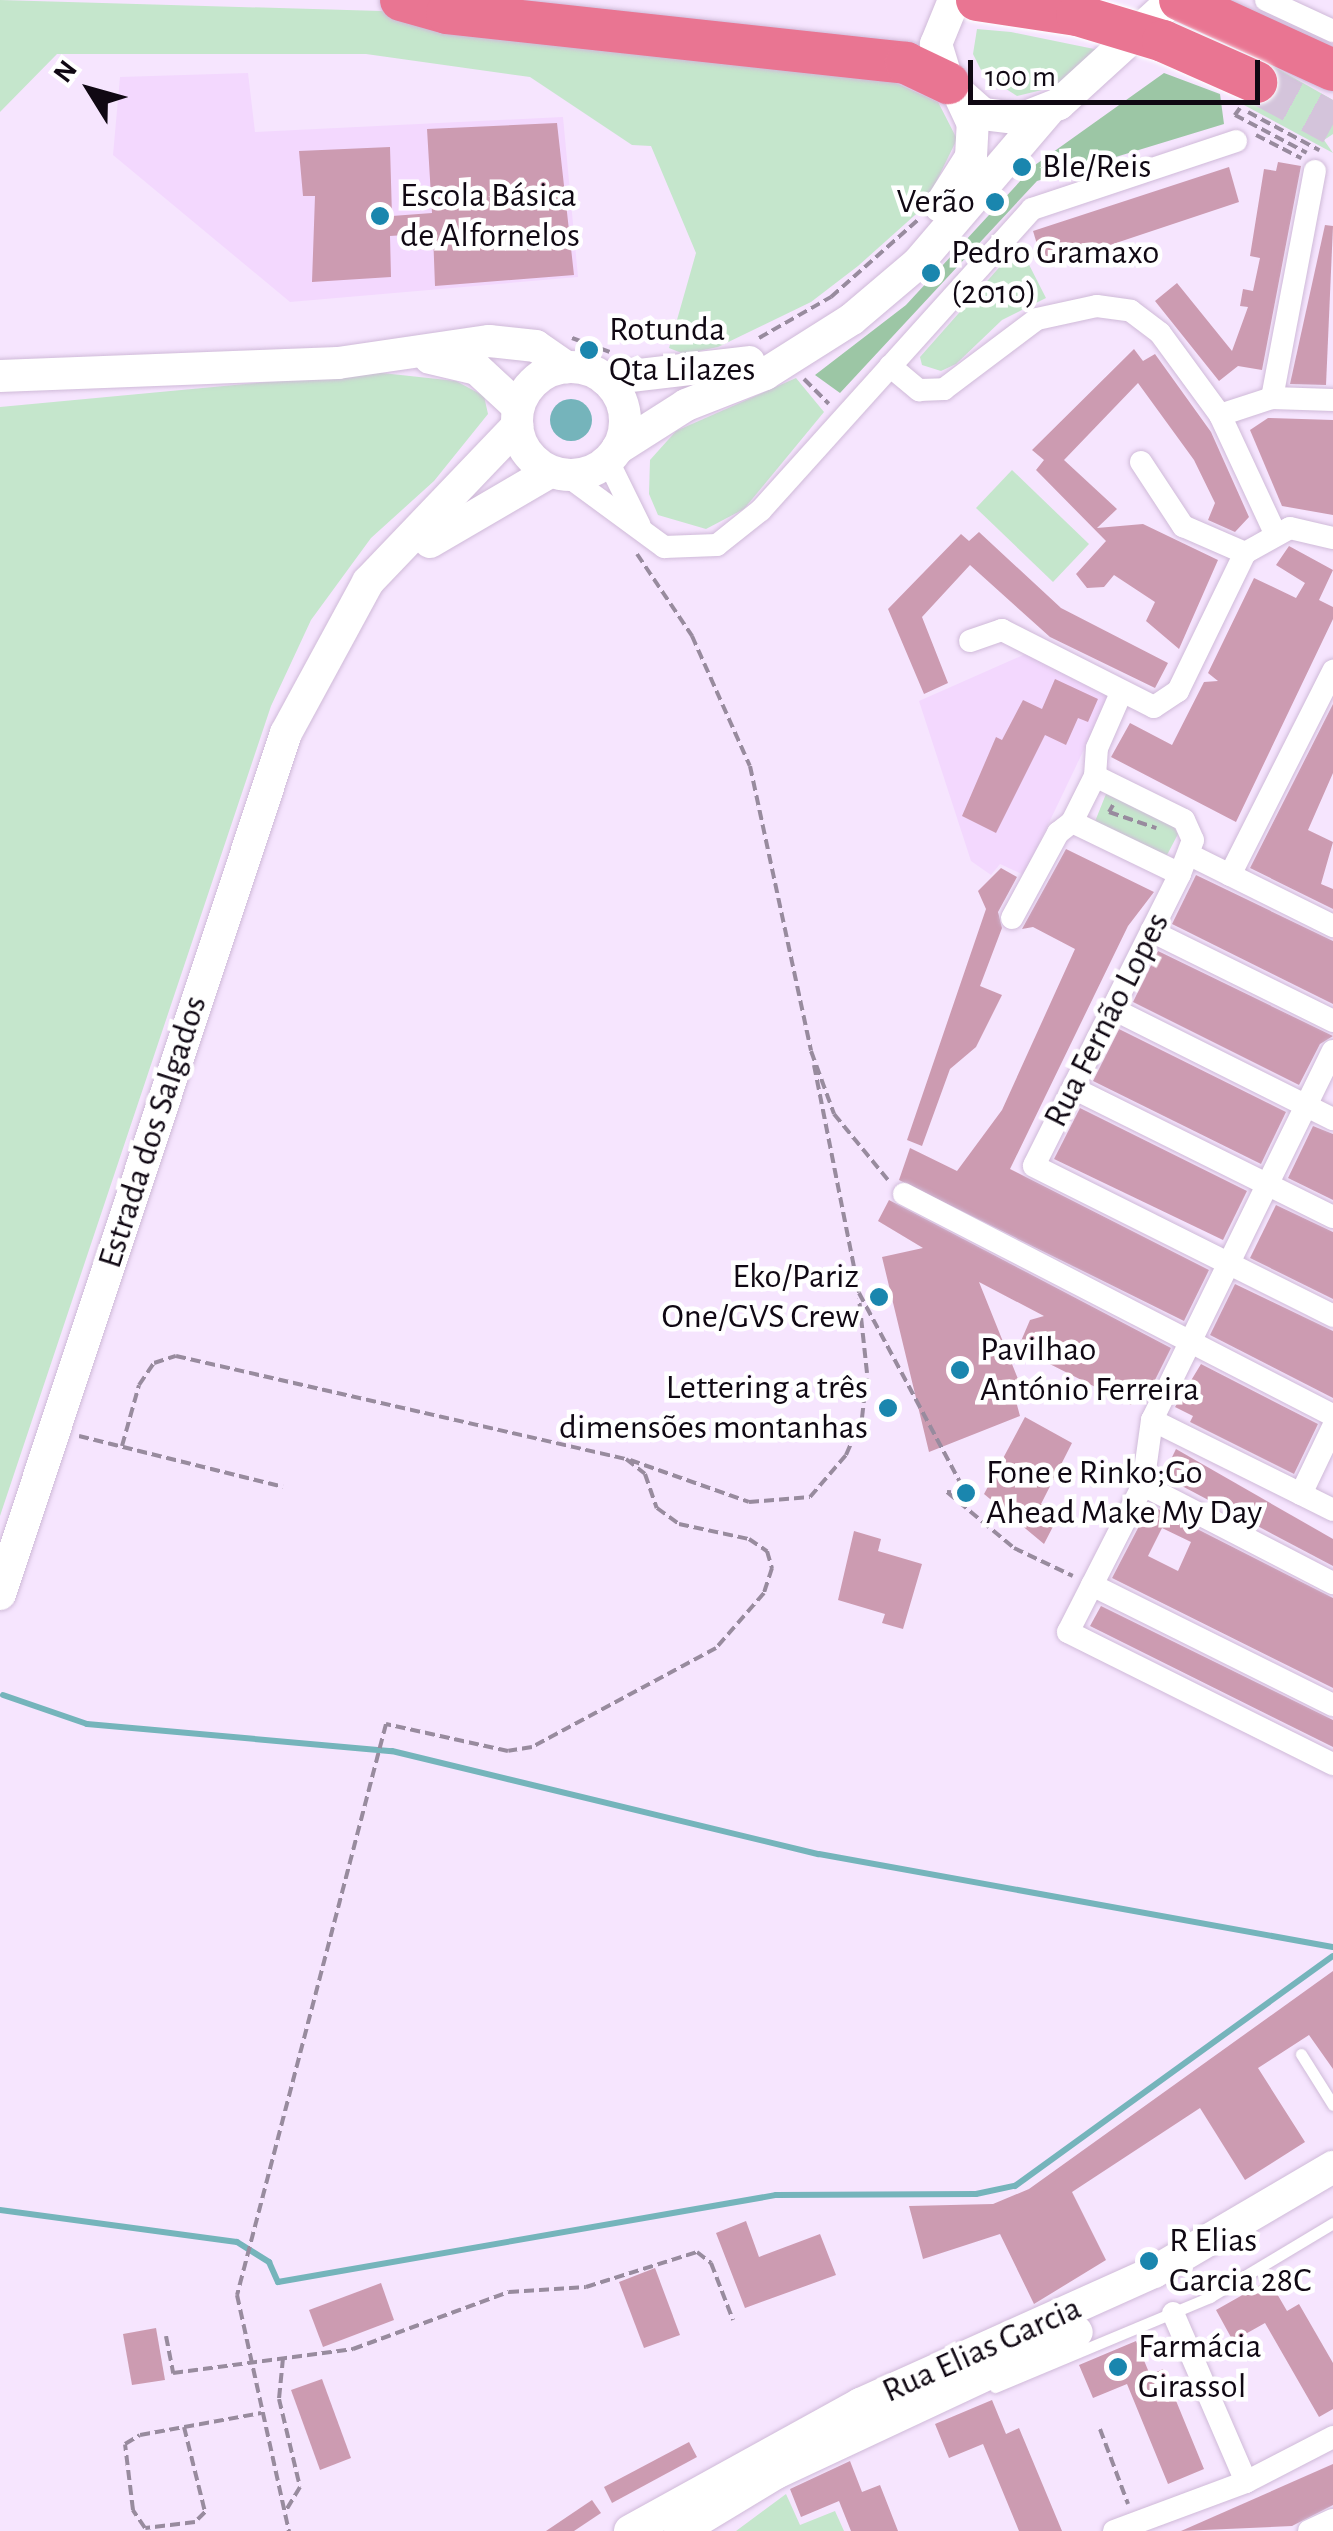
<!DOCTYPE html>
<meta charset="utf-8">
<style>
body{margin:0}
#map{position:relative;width:1333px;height:2531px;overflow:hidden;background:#f6e5fe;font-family:"Alegreya Sans",sans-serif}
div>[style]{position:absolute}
.built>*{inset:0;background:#f3d8fe}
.green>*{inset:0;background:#c5e6cc}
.forest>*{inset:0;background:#9cc6a5}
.water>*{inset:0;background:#75b4bb}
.round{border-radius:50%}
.stream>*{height:6px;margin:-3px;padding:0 3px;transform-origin:3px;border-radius:3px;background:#75b4bb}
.building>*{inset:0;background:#cc9bb1}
.highway-tunnel>*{height:42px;margin-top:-21px;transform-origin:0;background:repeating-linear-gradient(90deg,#d4c4db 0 42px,transparent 0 63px)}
.path>*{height:4px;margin-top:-2px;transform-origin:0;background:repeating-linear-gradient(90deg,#988b9e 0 10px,transparent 0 15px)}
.roads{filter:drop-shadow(0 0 2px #cfbad8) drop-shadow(0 0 2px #cfbad8)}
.lane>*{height:11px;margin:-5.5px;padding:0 5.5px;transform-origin:5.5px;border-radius:5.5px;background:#fff}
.street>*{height:22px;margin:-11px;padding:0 11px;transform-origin:11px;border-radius:11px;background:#fff}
.secondary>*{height:32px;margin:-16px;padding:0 16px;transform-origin:16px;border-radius:16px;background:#fff}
.secondary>.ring{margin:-16px;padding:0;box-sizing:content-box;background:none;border:32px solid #fff;border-radius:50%}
.highway>*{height:42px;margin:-21px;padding:0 21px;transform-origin:21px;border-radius:21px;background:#e97592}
.bridges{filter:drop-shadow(0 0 2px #fff) drop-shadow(0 0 2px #fff)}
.highway-bridge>*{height:42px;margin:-21px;padding:0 21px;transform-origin:21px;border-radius:21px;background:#e97592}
.dots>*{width:28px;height:28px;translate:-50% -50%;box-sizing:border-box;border:5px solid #fff;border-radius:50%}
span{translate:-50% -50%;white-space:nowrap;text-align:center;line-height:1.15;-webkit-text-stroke:9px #fff;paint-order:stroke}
.poi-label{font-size:35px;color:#100813}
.left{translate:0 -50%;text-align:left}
.right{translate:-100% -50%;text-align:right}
.street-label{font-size:35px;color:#100813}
.north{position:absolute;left:40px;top:40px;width:100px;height:100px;-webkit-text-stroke:8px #fff;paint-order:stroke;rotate:307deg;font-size:28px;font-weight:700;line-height:40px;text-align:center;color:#100813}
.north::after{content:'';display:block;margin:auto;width:35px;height:45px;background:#100813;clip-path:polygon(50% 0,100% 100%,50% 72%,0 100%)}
.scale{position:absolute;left:968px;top:60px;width:292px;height:45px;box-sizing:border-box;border:5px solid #100813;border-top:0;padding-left:12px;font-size:30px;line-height:35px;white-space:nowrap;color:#100813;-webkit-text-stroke:8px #fff;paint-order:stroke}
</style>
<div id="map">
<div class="built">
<i style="clip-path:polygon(248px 73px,255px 132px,563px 117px,578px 277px,290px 302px,113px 155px,120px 77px)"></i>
<i style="clip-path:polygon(1030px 652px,1110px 695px,1024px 875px,1000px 864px,991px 875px,971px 861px,919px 701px)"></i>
</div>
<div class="green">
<i style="clip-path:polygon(0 0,381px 11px,720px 62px,885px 78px,938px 102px,957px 139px,924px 207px,858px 266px,811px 302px,718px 347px,684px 354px,669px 348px,696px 253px,651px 146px,632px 145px,530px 77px,366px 54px,57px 54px,0 112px)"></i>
<i style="clip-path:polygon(977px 29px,1011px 32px,1099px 50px,1059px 86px,1017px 96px,983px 74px,973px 54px)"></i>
<i style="clip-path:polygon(1268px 63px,1333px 100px,1333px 134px,1324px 140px,1333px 153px,1244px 105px)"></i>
<i style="clip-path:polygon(1019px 245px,1046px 298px,1002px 320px,956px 364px,941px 371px,922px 365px,920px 357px)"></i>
<i style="clip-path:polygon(373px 372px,456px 381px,484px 396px,488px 414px,434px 481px,371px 538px,311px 620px,271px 706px,0 1516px,0 407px)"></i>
<i style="clip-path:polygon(796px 378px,824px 412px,744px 509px,706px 529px,658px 515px,649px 494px,650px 460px,676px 431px)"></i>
<i style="clip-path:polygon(1012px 470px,1089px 544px,1053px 582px,976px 508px)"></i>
<i style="clip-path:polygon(1106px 794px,1172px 824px,1178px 834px,1167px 855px,1094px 824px)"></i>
<i style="clip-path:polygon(786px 2494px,800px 2525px,835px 2511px,844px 2531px,736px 2531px)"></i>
</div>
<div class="forest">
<i style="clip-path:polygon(1164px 73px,1220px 94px,1224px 124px,1037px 181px,840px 393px,815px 375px,906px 305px,1035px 165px)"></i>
</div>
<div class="water">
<i class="round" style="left:550px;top:399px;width:42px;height:42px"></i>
</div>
<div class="stream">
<i style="left:3px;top:1695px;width:89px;rotate:19deg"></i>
<i style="left:87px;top:1724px;width:306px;rotate:5.1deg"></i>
<i style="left:392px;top:1751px;width:439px;rotate:13.6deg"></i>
<i style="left:819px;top:1854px;width:522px;rotate:10.26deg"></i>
<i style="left:0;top:2210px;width:239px;rotate:7.7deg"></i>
<i style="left:237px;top:2242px;width:38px;rotate:32deg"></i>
<i style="left:269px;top:2262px;width:22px;rotate:66deg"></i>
<i style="left:278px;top:2282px;width:506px;rotate:-9.91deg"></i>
<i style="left:776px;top:2195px;width:200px;rotate:-0.3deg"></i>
<i style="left:976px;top:2194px;width:40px;rotate:-12deg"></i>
<i style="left:1015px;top:2186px;width:392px;rotate:-35.9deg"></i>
</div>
<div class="building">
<i style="clip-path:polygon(557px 123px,574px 275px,435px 286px,433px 233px,390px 236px,391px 277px,312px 282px,315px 196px,303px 196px,299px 151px,390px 147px,392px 216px,432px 213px,427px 129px)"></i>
<i style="clip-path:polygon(1278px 162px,1301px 166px,1262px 370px,1238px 366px,1219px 381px,1155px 301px,1177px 283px,1232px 351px,1248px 307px,1240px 306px,1243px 289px,1253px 291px,1260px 258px,1250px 256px,1264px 169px,1276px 171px)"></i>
<i style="clip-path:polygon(1229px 167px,1239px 202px,1044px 267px,1033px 231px)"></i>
<i style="clip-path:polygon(1325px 225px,1333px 226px,1326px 385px,1290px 384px)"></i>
<i style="clip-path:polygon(1134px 349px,1143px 361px,1155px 354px,1211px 432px,1249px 517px,1235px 532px,1208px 520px,1215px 503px,1194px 460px,1138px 383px,1064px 460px,1117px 509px,1097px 528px,1143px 524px,1218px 560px,1179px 649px,1146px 621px,1155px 602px,1114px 575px,1104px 587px,1087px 588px,1076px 574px,1106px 541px,1036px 470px,1044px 460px,1032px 450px)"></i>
<i style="clip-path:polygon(1268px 418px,1333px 420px,1333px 515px,1282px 506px,1250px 430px)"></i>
<i style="clip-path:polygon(979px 532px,1061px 608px,1168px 663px,1155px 688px,1050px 637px,970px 565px,922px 617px,948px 683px,924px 694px,888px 609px,961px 534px,969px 541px)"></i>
<i style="clip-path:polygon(1289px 546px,1333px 570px,1319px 600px,1333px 607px,1333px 619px,1236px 822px,1111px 757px,1130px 723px,1172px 745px,1204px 682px,1218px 681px,1208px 673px,1254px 578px,1296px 598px,1305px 583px,1276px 565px)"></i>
<i style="clip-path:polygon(1055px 679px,1098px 699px,1088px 722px,1078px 718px,1066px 745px,1045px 735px,996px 833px,962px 816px,996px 737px,1002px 740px,1023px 700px,1042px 709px)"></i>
<i style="clip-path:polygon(1333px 704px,1333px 773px,1308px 830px,1333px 842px,1321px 884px,1333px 889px,1333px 909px,1250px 868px)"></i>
<i style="clip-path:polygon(1066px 849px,1154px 892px,1128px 926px,1010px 1169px,1209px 1270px,1184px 1321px,899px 1180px,910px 1148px,957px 1171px,1002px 1110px,1075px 949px,1033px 927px,1022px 929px)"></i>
<i style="clip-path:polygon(1001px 868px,1017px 877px,998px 912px,1002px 928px,980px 986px,1002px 995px,976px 1047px,950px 1069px,922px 1146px,907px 1140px,986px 909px,978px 891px)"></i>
<i style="clip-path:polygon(1196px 875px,1333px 941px,1333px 1004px,1172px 924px)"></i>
<i style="clip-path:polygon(1158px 951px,1333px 1036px,1320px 1044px,1299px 1085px,1133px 1002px)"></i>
<i style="clip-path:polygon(1119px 1029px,1286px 1112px,1261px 1164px,1093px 1081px)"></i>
<i style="clip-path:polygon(1080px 1108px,1247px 1191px,1223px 1240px,1054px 1159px)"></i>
<i style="clip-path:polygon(1313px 1126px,1333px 1134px,1333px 1200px,1288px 1178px)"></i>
<i style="clip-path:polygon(889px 1200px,1171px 1348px,1145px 1400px,1136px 1395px,1131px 1405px,1018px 1348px,1030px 1320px,1044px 1316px,979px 1282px,1018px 1379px,1011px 1383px,1020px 1416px,929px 1452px,882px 1257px,923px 1248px,878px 1221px)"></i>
<i style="clip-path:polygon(1276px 1205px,1333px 1232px,1333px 1299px,1250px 1258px)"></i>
<i style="clip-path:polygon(1235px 1284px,1333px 1331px,1333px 1398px,1210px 1335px)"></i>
<i style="clip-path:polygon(1201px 1364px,1318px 1424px,1294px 1474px,1190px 1422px,1193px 1416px,1175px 1407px)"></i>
<i style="clip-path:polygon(1025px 1417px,1072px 1443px,1041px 1504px,1060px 1513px,1044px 1544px,984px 1494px)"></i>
<i style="clip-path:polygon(1176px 1449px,1333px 1539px,1333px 1566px,1163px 1476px)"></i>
<i style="clip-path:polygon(evenodd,1150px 1505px,1333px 1598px,1333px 1688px,1112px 1578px,1150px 1505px,1162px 1528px,1191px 1542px,1178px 1571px,1148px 1556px,1162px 1528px)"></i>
<i style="clip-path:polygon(854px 1531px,881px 1539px,878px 1551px,922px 1564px,903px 1629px,882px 1623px,885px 1614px,838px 1600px)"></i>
<i style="clip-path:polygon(1101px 1606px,1333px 1720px,1333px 1747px,1090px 1626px)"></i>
<i style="clip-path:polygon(1333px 1971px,1333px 2069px,1309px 2035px,1258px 2068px,1305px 2142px,1245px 2180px,1200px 2108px,1072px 2192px,1106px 2260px,1034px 2304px,1000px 2234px,923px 2259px,909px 2206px,993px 2204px,1029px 2189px)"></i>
<i style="clip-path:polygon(746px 2221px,759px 2257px,820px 2234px,836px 2275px,745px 2308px,716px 2233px)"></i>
<i style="clip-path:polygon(655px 2268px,680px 2335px,644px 2348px,619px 2282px)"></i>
<i style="clip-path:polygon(1269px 2280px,1287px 2311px,1299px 2304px,1333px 2363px,1333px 2409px,1319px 2417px,1265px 2323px,1233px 2341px,1216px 2310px)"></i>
<i style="clip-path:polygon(381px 2283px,394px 2320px,323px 2347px,309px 2310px)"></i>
<i style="clip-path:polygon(156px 2328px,165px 2380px,132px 2385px,123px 2334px)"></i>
<i style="clip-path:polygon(1136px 2341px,1150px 2375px,1163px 2369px,1204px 2469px,1168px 2484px,1127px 2384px,1093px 2398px,1079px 2365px)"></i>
<i style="clip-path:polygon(322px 2379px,351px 2458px,320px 2470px,291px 2390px)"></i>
<i style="clip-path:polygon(992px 2400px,1006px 2434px,1019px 2428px,1062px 2531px,1019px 2531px,983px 2444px,949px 2458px,935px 2424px)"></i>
<i style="clip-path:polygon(689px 2442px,697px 2457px,612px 2503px,604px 2487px)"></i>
<i style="clip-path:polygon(850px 2461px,862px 2492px,880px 2485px,898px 2531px,851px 2531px,839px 2501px,801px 2517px,790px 2489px)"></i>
<i style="clip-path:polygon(1333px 2464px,1333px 2505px,1292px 2526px,1181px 2531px)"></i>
<i style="clip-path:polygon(592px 2500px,601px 2513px,574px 2531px,546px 2531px)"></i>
</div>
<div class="highway-tunnel">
<i style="left:1256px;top:82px;width:88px;rotate:28.6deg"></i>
</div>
<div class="path">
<i style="left:1240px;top:108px;width:9px;rotate:126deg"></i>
<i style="left:1235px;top:115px;width:81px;rotate:27.8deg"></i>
<i style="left:1248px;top:112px;width:81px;rotate:28.2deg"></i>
<i style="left:1256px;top:135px;width:51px;rotate:27.1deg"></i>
<i style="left:572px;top:338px;width:40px;rotate:20.2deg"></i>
<i style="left:759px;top:338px;width:83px;rotate:-29.7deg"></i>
<i style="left:831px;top:297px;width:118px;rotate:-41.6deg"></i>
<i style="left:804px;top:379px;width:35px;rotate:45deg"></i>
<i style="left:637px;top:554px;width:99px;rotate:56.1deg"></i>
<i style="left:692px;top:636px;width:142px;rotate:66deg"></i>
<i style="left:750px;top:766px;width:291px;rotate:77.9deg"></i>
<i style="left:811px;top:1051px;width:67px;rotate:69.9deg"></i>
<i style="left:834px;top:1114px;width:85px;rotate:50.7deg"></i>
<i style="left:1113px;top:805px;width:8px;rotate:120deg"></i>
<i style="left:1109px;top:812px;width:50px;rotate:18.8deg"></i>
<i style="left:814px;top:1065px;width:232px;rotate:78.8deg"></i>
<i style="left:859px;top:1293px;width:227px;rotate:61.9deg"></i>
<i style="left:966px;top:1493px;width:19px;rotate:-177deg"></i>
<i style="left:947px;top:1492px;width:87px;rotate:39.9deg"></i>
<i style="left:1014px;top:1548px;width:65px;rotate:25.4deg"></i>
<i style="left:79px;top:1436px;width:210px;rotate:14deg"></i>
<i style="left:122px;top:1446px;width:63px;rotate:-74.4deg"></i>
<i style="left:139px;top:1385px;width:27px;rotate:-56deg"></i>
<i style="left:154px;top:1363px;width:23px;rotate:-18deg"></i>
<i style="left:176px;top:1356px;width:462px;rotate:12.9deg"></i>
<i style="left:626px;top:1459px;width:24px;rotate:38deg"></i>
<i style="left:645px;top:1474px;width:36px;rotate:71deg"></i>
<i style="left:657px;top:1508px;width:27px;rotate:36deg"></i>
<i style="left:679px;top:1524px;width:72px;rotate:12.1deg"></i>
<i style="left:749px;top:1539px;width:22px;rotate:34deg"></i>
<i style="left:767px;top:1551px;width:18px;rotate:74deg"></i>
<i style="left:772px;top:1568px;width:26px;rotate:108deg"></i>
<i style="left:764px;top:1593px;width:73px;rotate:131.1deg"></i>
<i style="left:716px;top:1648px;width:209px;rotate:151.7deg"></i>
<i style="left:532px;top:1747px;width:24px;rotate:171deg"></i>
<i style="left:508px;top:1751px;width:125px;rotate:-167.5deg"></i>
<i style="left:386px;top:1724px;width:590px;rotate:104.62deg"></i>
<i style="left:237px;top:2295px;width:242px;rotate:77.6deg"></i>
<i style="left:630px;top:1460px;width:126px;rotate:19.4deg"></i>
<i style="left:749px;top:1502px;width:61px;rotate:-4.7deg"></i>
<i style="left:810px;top:1497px;width:55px;rotate:-49.4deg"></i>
<i style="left:846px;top:1455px;width:40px;rotate:-66.6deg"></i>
<i style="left:862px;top:1418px;width:45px;rotate:-83.7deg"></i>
<i style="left:867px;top:1373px;width:75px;rotate:-96.1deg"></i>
<i style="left:166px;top:2336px;width:38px;rotate:79deg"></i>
<i style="left:173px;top:2373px;width:182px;rotate:-7.6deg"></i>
<i style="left:353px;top:2349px;width:166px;rotate:-20.1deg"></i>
<i style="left:509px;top:2292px;width:77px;rotate:-3.7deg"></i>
<i style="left:586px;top:2287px;width:116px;rotate:-17.5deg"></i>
<i style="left:697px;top:2252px;width:18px;rotate:38deg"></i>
<i style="left:711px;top:2263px;width:61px;rotate:68.9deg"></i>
<i style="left:283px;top:2358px;width:41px;rotate:95.6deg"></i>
<i style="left:279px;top:2399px;width:90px;rotate:76.6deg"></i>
<i style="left:300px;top:2487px;width:27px;rotate:121deg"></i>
<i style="left:184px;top:2427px;width:88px;rotate:76.1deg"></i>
<i style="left:205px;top:2512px;width:14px;rotate:135deg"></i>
<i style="left:195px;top:2522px;width:50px;rotate:173.2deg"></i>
<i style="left:145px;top:2528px;width:22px;rotate:-124deg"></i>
<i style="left:133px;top:2510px;width:66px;rotate:-96.9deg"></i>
<i style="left:125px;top:2444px;width:17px;rotate:-31deg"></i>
<i style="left:140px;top:2435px;width:123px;rotate:-10.3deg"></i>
<i style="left:1100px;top:2429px;width:80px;rotate:69.5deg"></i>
</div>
<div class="roads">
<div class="lane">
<i style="left:1301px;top:2054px;width:60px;rotate:57.9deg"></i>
<i style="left:995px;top:2387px;width:233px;rotate:-22.7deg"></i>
<i style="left:1210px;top:2297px;width:144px;rotate:-31deg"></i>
</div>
<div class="street">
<i style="left:1266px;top:0;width:74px;rotate:24.8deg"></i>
<i style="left:890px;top:366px;width:38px;rotate:40deg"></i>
<i style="left:919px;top:390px;width:25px;rotate:-2deg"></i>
<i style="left:944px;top:389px;width:116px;rotate:-37deg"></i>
<i style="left:1037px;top:319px;width:61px;rotate:-12.2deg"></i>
<i style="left:1097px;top:306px;width:34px;rotate:8deg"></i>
<i style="left:1131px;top:311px;width:36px;rotate:37deg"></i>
<i style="left:1160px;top:333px;width:102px;rotate:53.8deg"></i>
<i style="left:1220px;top:415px;width:128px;rotate:65deg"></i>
<i style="left:1272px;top:398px;width:231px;rotate:-79.3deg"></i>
<i style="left:1220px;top:415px;width:55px;rotate:-18.1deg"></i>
<i style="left:1272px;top:398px;width:61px;rotate:1.9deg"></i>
<i style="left:608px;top:461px;width:72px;rotate:63.8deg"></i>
<i style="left:1141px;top:462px;width:77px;rotate:56.7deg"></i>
<i style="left:1183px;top:526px;width:68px;rotate:23.5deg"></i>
<i style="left:566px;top:475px;width:122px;rotate:36.3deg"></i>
<i style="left:664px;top:547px;width:53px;rotate:-2.2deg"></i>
<i style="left:717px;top:545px;width:56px;rotate:-38.5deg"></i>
<i style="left:761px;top:510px;width:405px;rotate:-48deg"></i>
<i style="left:1032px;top:209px;width:215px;rotate:-18.4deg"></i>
<i style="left:970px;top:641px;width:34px;rotate:-19deg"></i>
<i style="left:1002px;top:630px;width:170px;rotate:26.9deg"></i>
<i style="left:1154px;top:707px;width:29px;rotate:-34deg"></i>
<i style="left:1178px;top:691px;width:153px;rotate:-64.1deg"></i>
<i style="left:1245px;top:553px;width:51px;rotate:-29.1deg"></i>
<i style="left:1290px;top:528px;width:44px;rotate:13.1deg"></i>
<i style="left:1095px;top:776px;width:28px;rotate:-86deg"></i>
<i style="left:1097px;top:748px;width:60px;rotate:-66.4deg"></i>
<i style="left:1190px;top:855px;width:160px;rotate:26.4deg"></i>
<i style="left:1180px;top:874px;width:120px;rotate:-154.3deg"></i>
<i style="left:1072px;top:822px;width:51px;rotate:-63.4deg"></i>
<i style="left:1095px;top:776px;width:99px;rotate:26.3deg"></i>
<i style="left:1184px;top:820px;width:22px;rotate:66deg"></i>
<i style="left:1193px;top:840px;width:36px;rotate:111deg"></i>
<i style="left:1180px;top:874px;width:326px;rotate:116.6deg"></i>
<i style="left:1034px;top:1166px;width:335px;rotate:26.6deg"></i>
<i style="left:1230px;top:875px;width:229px;rotate:-63.2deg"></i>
<i style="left:1012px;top:918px;width:97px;rotate:-61.6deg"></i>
<i style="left:1058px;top:833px;width:18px;rotate:-38deg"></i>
<i style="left:1151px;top:931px;width:203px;rotate:26.3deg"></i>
<i style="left:1113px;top:1009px;width:246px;rotate:26.6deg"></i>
<i style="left:1073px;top:1088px;width:290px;rotate:26.4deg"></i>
<i style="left:904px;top:1194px;width:483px;rotate:27.3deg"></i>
<i style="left:1152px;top:1420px;width:66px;rotate:97.9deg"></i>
<i style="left:1143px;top:1485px;width:165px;rotate:117deg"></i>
<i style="left:1068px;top:1632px;width:296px;rotate:26.5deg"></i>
<i style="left:1152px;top:1420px;width:411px;rotate:-63.9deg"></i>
<i style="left:1152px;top:1420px;width:202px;rotate:26.4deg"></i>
<i style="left:1143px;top:1485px;width:214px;rotate:27.3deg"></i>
<i style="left:1301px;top:1494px;width:74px;rotate:-64.5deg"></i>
<i style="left:1092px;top:1585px;width:269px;rotate:26.5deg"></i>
<i style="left:1173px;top:2313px;width:184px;rotate:66.6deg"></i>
<i style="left:1114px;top:2531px;width:141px;rotate:-20.4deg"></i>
<i style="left:1246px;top:2482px;width:98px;rotate:-27.3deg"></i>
<i style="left:1309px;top:2531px;width:26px;rotate:-25deg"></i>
</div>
<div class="secondary">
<i style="left:954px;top:0;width:48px;rotate:112.2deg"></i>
<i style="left:936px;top:44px;width:41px;rotate:72.9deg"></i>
<i style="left:948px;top:83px;width:47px;rotate:41.5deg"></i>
<i style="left:983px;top:114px;width:38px;rotate:7deg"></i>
<i style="left:1021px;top:119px;width:41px;rotate:-21.5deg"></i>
<i style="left:1059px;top:104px;width:154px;rotate:-42.4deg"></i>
<i style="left:940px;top:206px;width:58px;rotate:-57.7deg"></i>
<i style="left:971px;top:157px;width:33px;rotate:-87deg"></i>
<i style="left:973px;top:124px;width:29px;rotate:-115deg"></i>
<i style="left:430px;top:358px;width:48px;rotate:13.2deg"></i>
<i style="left:477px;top:369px;width:56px;rotate:42.8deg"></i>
<i class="ring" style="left:517px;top:367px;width:76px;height:76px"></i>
<i style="left:0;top:376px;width:338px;rotate:-2.2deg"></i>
<i style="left:338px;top:363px;width:153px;rotate:-8.3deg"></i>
<i style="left:489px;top:341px;width:47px;rotate:6.1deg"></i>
<i style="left:536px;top:346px;width:37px;rotate:35deg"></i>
<i style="left:605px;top:379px;width:145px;rotate:-6.7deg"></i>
<i style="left:617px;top:449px;width:82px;rotate:-32.5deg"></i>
<i style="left:686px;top:405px;width:85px;rotate:-21.4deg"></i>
<i style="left:765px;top:374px;width:103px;rotate:-32.3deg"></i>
<i style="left:852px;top:319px;width:87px;rotate:-40.3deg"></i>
<i style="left:918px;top:263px;width:199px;rotate:-49.5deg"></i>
<i style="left:430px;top:542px;width:139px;rotate:-30.3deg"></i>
<i style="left:0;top:1594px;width:907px;rotate:-71.62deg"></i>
<i style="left:286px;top:733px;width:172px;rotate:-61.5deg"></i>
<i style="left:368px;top:582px;width:216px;rotate:-46.3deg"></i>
<i style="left:630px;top:2531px;width:263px;rotate:-28.9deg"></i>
<i style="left:860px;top:2404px;width:322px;rotate:-24.2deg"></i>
<i style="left:1154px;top:2272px;width:208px;rotate:-30.4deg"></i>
<i style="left:680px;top:2531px;width:112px;rotate:-31.1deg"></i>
<i style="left:776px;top:2473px;width:332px;rotate:-25.1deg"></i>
</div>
<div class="highway">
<i style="left:401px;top:0;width:48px;rotate:15.8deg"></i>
<i style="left:447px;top:13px;width:462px;rotate:6.2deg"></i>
<i style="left:906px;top:63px;width:47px;rotate:25.5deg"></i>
<i style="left:1180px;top:0;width:168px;rotate:24.6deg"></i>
</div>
</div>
<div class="bridges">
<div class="highway-bridge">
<i style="left:977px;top:0;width:101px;rotate:8.5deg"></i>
<i style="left:1077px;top:15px;width:90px;rotate:16.8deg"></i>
<i style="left:1163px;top:41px;width:102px;rotate:23.8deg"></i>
</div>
</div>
<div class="dots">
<i style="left:1022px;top:167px;background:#1a86ae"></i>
<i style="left:995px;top:202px;background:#1a86ae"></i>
<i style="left:380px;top:216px;background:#1a86ae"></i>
<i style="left:931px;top:273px;background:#1a86ae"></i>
<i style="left:589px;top:350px;background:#1a86ae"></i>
<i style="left:879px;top:1297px;background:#1a86ae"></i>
<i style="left:960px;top:1370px;background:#1a86ae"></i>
<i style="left:888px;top:1408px;background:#1a86ae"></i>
<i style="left:966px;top:1493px;background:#1a86ae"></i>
<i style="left:1149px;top:2261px;background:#1a86ae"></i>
<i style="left:1118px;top:2367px;background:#1a86ae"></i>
</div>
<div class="poi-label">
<span class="left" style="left:1042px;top:167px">Ble/Reis</span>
<span class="left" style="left:400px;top:216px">Escola Básica<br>de Alfornelos</span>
<span class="right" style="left:975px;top:202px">Verão</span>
<span class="left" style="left:951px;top:273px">Pedro Gramaxo<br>(2010)</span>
<span class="left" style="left:609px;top:350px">Rotunda<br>Qta Lilazes</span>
<span class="right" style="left:859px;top:1297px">Eko/Pariz<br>One/GVS Crew</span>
<span class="left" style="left:980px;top:1370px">Pavilhao<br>António Ferreira</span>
<span class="right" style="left:868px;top:1408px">Lettering a três<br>dimensões montanhas</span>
<span class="left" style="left:986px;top:1493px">Fone e Rinko;Go<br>Ahead Make My Day</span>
<span class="left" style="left:1169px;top:2261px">R Elias<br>Garcia 28C</span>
<span class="left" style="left:1138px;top:2367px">Farmácia<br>Girassol</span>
</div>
<div class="street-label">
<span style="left:1107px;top:1020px;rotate:-63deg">Rua Fernão Lopes</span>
<span style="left:153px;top:1132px;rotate:-72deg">Estrada dos Salgados</span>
<span style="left:982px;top:2350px;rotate:-24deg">Rua Elias Garcia</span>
</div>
<div class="north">N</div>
<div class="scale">100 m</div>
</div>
